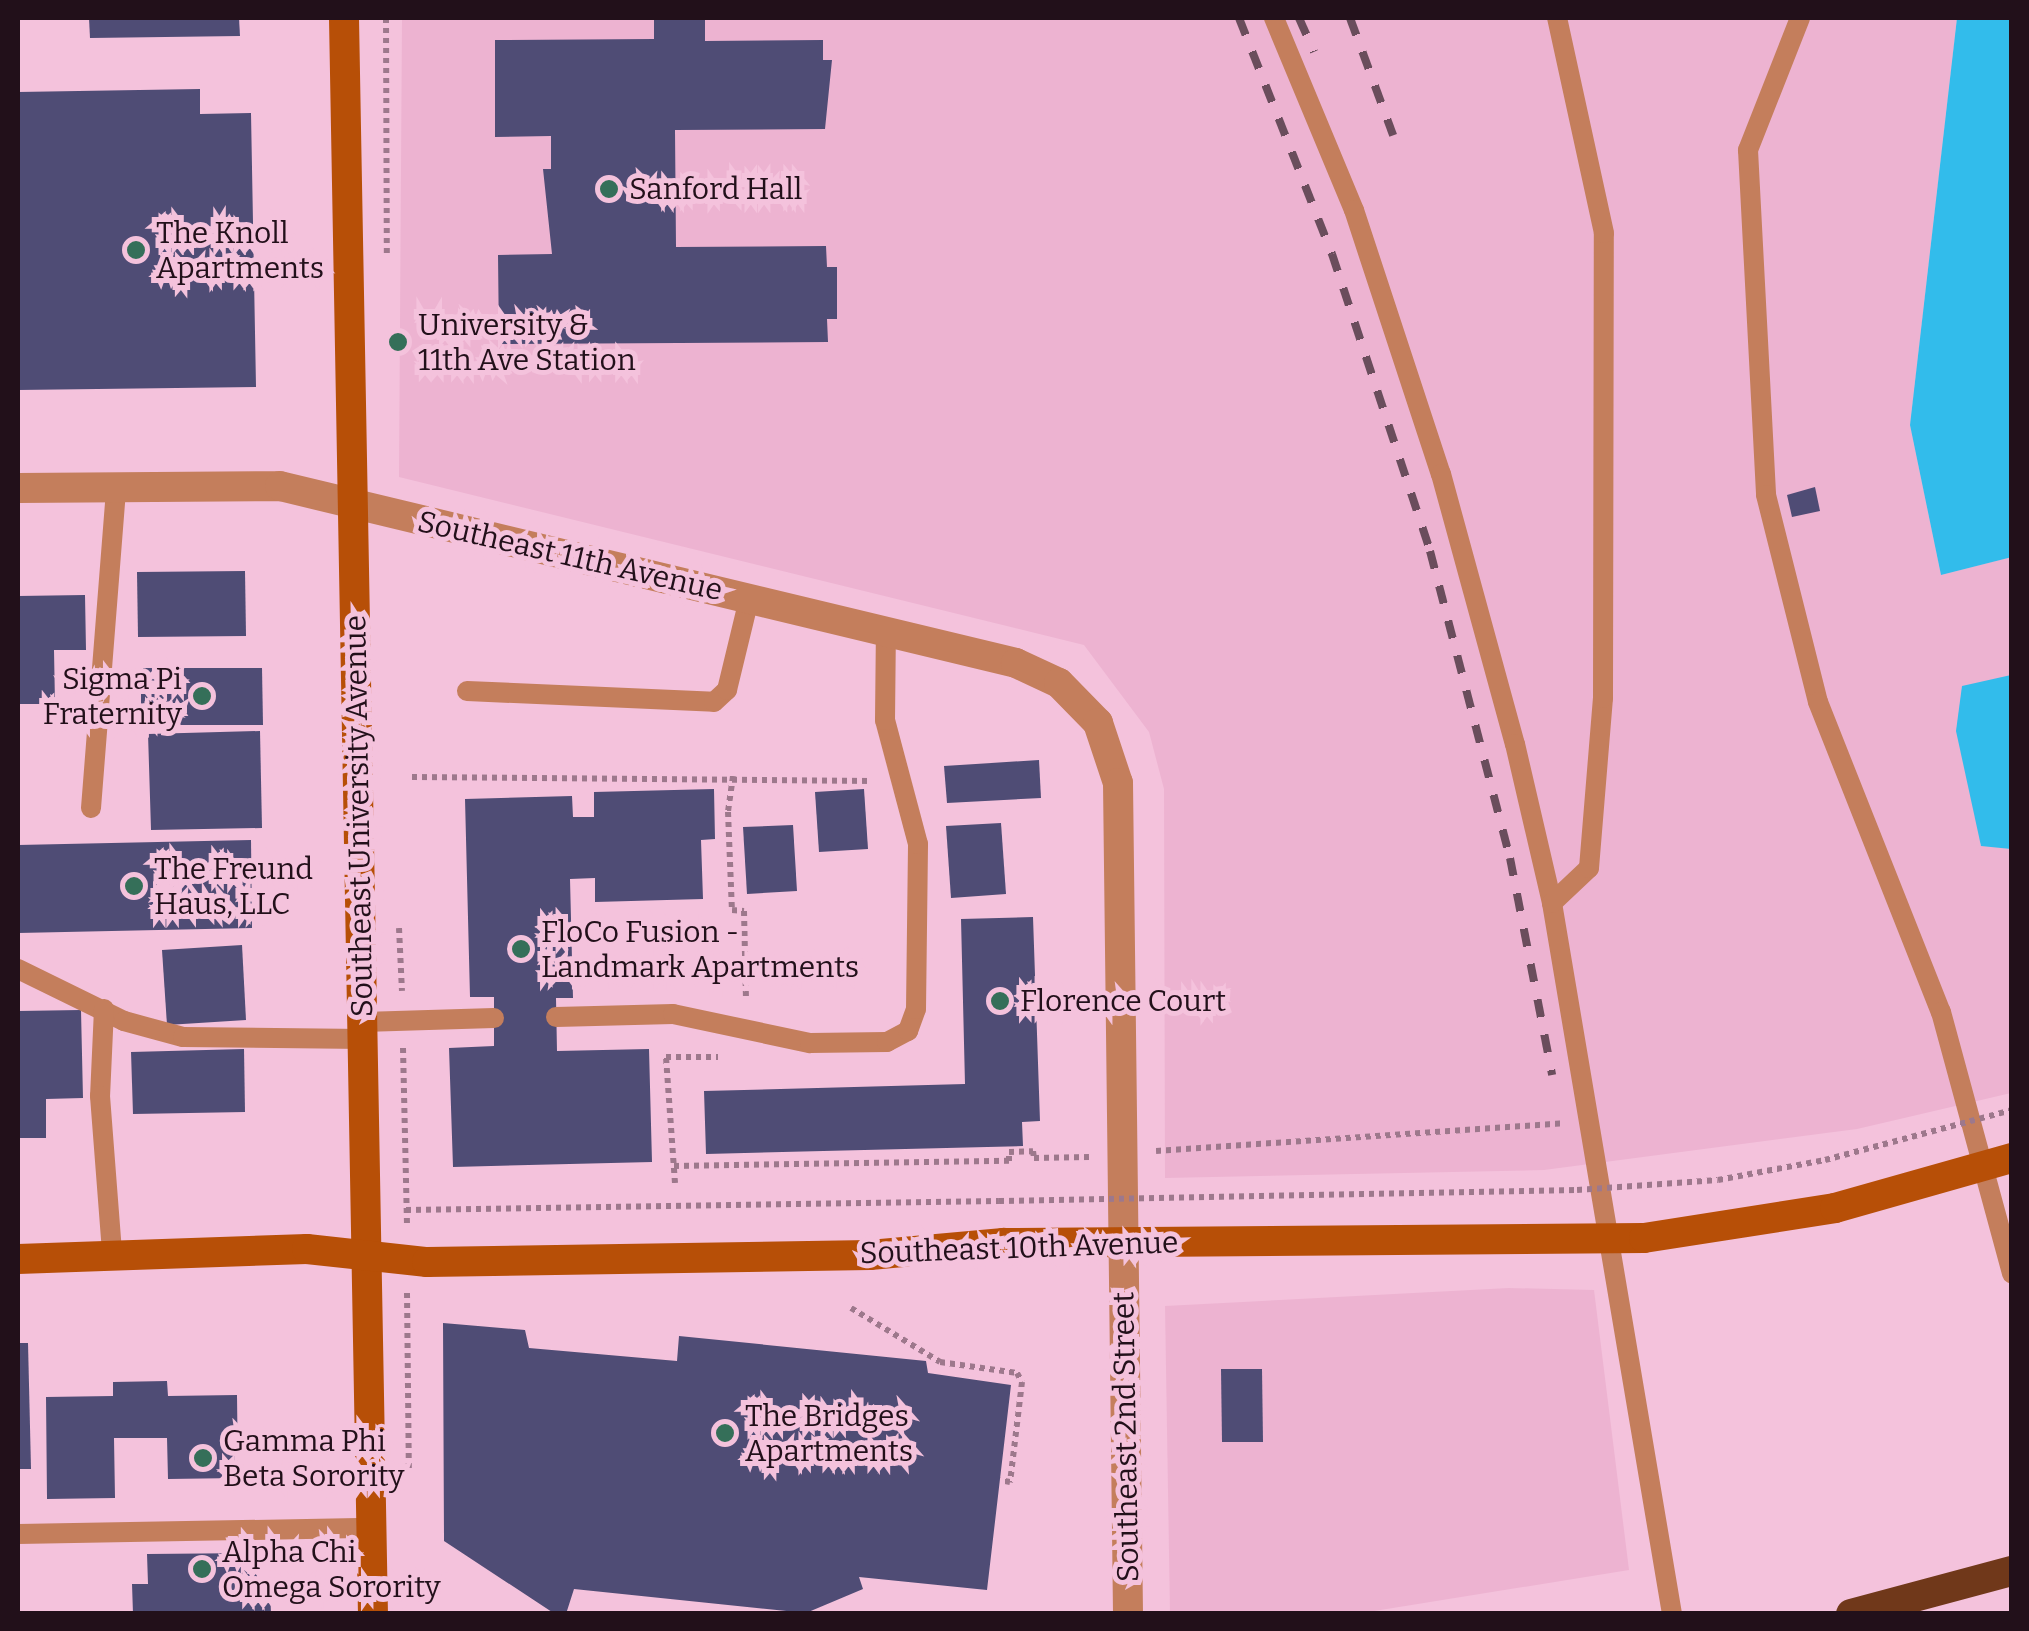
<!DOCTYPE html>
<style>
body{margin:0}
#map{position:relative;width:2029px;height:1631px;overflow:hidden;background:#f4c2dc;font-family:Bitter,serif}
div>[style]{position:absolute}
.built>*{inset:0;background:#edb3d1}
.water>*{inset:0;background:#32bceb}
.building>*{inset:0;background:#4f4c75}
.path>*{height:6px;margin-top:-3px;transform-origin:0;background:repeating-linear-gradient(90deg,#9d788c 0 5px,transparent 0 10px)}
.lane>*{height:20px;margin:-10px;padding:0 10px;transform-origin:10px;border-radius:10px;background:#c47e5c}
.street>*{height:30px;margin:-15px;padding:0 15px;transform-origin:15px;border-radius:15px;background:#c47e5c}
.secondary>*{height:30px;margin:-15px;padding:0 15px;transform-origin:15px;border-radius:15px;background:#b74f07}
.highway>*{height:30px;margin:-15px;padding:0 15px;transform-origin:15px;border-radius:15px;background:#70381a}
.rail>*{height:8px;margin-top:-4px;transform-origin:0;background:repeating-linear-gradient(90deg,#6a4d5c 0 18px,transparent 0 36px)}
.path-bridge>*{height:6px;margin-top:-3px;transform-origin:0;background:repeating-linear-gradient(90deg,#9d788c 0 5px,transparent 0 10px)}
.secondary-bridge>*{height:30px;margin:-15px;padding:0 15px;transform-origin:15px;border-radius:15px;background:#b74f07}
.dots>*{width:28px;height:28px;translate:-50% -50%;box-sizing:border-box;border:5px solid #f4c2dc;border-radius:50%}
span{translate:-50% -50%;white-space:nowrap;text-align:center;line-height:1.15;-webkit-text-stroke:10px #f4c2dc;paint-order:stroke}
.poi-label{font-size:30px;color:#22101a}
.left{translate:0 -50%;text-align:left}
.right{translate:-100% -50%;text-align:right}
.street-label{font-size:30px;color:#22101a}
.frame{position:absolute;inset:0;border:20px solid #22101a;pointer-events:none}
</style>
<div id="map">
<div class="built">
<i style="clip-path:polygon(402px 18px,1957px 18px,1910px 425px,1941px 575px,2011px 557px,2011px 675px,1999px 679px,1980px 845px,2011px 849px,2011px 1093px,1857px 1129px,1544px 1170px,1165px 1178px,1164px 789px,1149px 732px,1084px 645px,399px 477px)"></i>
<i style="clip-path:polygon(1509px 1288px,1594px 1290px,1629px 1570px,1362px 1613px,1170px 1613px,1165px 1306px)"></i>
</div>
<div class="water">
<i style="clip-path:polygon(1957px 18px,2011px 18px,2012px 557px,1941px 575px,1910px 425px)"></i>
<i style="clip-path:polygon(2011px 675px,2012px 675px,2011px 849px,1981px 846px,1956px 731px,1962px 686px)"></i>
</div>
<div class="building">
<i style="clip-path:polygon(89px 18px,239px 18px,240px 36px,90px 38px)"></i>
<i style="clip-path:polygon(654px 18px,705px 18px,705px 41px,823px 40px,823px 60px,832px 60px,825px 129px,675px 130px,676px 247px,826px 246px,827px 267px,837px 267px,837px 319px,827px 319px,828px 342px,499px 344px,498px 255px,552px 254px,543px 169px,551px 169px,551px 136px,495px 137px,495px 40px,654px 39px)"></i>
<i style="clip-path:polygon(200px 89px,200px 114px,251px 113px,256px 387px,18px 390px,18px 92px)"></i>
<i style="clip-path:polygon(1815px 487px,1820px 511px,1792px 517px,1787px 495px)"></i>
<i style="clip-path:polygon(245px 571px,246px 636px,138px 637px,137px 572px)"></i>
<i style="clip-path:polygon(85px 595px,86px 650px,54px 650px,55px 704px,18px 704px,18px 596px)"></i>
<i style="clip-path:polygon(141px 668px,262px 668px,263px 725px,141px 725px)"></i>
<i style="clip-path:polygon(260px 731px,262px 828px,151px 830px,148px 734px)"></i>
<i style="clip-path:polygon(1039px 760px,1041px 798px,947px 803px,944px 766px)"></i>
<i style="clip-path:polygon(714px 789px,715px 839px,701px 840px,703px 899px,595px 902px,595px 878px,570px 879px,573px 998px,556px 998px,557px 1051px,649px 1049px,652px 1162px,453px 1167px,449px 1048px,494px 1046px,494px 997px,470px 997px,465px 799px,572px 796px,573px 817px,594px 817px,594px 792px)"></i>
<i style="clip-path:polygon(864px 789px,868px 849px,819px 852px,815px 792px)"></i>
<i style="clip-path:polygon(1001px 823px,1006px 894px,951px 898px,946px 826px)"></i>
<i style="clip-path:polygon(793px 825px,797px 891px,747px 894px,743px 827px)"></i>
<i style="clip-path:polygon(251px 840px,252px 928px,18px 933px,18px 845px)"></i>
<i style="clip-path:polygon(1033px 917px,1040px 1121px,1022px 1122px,1023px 1146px,706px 1154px,704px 1091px,965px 1084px,961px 919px)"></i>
<i style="clip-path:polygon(242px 945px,246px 1020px,167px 1025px,162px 950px)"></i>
<i style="clip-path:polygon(81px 1010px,83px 1098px,46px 1099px,46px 1138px,18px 1138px,18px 1011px)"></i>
<i style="clip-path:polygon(244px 1049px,245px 1112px,133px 1114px,131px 1052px)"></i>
<i style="clip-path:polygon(443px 1323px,525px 1330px,529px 1348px,677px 1361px,679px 1336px,926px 1361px,928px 1373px,1011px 1385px,987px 1590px,859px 1577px,863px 1589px,806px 1613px,574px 1589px,566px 1614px,555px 1614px,444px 1541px)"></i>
<i style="clip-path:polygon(18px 1343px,28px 1343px,31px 1469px,18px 1469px)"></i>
<i style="clip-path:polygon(1221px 1369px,1262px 1369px,1263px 1442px,1222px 1442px)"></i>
<i style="clip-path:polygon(167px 1381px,168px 1396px,237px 1395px,238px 1478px,168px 1479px,167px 1438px,114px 1438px,115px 1498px,47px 1499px,46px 1397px,113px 1396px,113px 1382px)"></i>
<i style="clip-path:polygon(257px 1553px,257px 1585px,270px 1585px,271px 1614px,133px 1614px,132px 1584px,148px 1584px,147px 1554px)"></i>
</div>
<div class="path">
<i style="left:386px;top:18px;width:238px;rotate:89.8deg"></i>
<i style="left:733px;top:776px;width:36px;rotate:98deg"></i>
<i style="left:728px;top:812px;width:98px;rotate:87.7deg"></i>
<i style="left:732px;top:910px;width:12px;rotate:5deg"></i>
<i style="left:744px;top:911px;width:89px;rotate:88.7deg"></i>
<i style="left:412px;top:777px;width:460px;rotate:0.5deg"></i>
<i style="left:399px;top:928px;width:63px;rotate:87.3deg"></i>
<i style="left:403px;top:1048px;width:178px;rotate:88.7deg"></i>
<i style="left:1156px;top:1151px;width:408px;rotate:-3.9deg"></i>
<i style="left:674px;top:1166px;width:335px;rotate:-0.9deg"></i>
<i style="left:1009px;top:1161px;width:9px;rotate:-90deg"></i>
<i style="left:1009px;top:1152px;width:24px;rotate:-2deg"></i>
<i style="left:1033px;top:1151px;width:7px;rotate:82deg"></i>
<i style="left:1034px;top:1158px;width:55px;rotate:-1deg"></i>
<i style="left:675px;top:1183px;width:126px;rotate:-94.1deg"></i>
<i style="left:666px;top:1057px;width:52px"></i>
<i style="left:406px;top:1210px;width:593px;rotate:-0.87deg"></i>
<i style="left:407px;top:1293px;width:178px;rotate:89.4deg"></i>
<i style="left:851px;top:1308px;width:104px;rotate:31.2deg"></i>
<i style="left:940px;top:1362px;width:78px;rotate:8.1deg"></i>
<i style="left:1017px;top:1373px;width:10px;rotate:61deg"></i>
<i style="left:1022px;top:1382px;width:101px;rotate:96.8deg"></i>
<i style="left:1010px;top:1482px;width:10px;rotate:-169deg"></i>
</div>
<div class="lane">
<i style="left:1274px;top:18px;width:208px;rotate:67.4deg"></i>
<i style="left:1354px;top:210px;width:278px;rotate:71.8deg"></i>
<i style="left:1441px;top:474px;width:280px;rotate:74.7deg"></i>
<i style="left:1515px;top:744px;width:163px;rotate:76.9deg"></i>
<i style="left:1552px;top:903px;width:721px;rotate:80.42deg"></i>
<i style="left:1800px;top:18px;width:142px;rotate:111.5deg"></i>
<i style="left:1748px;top:150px;width:345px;rotate:87deg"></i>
<i style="left:1766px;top:495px;width:213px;rotate:75.9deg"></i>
<i style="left:1818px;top:702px;width:334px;rotate:68.4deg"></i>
<i style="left:1941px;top:1012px;width:271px;rotate:74.8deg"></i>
<i style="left:467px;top:691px;width:247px;rotate:2.5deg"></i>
<i style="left:714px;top:702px;width:18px;rotate:-43deg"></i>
<i style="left:727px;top:690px;width:94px;rotate:-76.4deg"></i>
<i style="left:91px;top:808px;width:322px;rotate:-85.5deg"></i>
<i style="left:1552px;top:903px;width:51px;rotate:-43.4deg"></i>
<i style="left:1589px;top:868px;width:171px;rotate:-85.3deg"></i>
<i style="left:1603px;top:698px;width:465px;rotate:-89.9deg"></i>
<i style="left:1604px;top:233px;width:220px;rotate:-102.3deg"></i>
<i style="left:18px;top:969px;width:118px;rotate:26.1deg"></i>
<i style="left:124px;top:1021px;width:61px;rotate:15.2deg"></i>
<i style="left:183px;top:1037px;width:180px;rotate:0.6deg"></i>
<i style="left:104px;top:1009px;width:87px;rotate:92.6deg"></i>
<i style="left:100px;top:1096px;width:155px;rotate:85.6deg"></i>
<i style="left:556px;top:1017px;width:117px;rotate:-1.5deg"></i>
<i style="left:673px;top:1014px;width:140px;rotate:12deg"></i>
<i style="left:810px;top:1043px;width:77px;rotate:-0.7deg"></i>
<i style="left:887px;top:1042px;width:24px;rotate:-28deg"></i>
<i style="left:908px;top:1031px;width:23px;rotate:-70deg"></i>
<i style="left:916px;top:1009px;width:165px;rotate:-89.3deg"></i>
<i style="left:918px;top:844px;width:128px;rotate:-104.9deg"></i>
<i style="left:885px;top:720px;width:89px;rotate:-89.4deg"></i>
<i style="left:363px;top:1022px;width:131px;rotate:-1.7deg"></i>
<i style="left:18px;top:1534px;width:354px;rotate:-1deg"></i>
</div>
<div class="street">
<i style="left:18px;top:488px;width:262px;rotate:-0.4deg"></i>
<i style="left:280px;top:486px;width:757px;rotate:13.52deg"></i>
<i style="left:1016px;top:663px;width:47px;rotate:24.9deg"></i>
<i style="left:1059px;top:683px;width:56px;rotate:45.7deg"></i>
<i style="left:1098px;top:723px;width:63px;rotate:71.6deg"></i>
<i style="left:1118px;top:783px;width:831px;rotate:89.31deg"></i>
</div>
<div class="secondary">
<i style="left:344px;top:18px;width:1596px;rotate:88.96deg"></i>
<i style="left:18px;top:1259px;width:289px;rotate:-2deg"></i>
<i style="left:307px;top:1249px;width:121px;rotate:6.2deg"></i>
<i style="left:427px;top:1262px;width:443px;rotate:-0.9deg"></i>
<i style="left:870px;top:1255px;width:134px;rotate:-5.2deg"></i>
</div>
<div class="highway">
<i style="left:1851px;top:1614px;width:167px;rotate:-15deg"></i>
</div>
<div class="rail">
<i style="left:1239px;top:18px;width:254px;rotate:68.5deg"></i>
<i style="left:1332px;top:254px;width:313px;rotate:71.7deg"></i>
<i style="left:1430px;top:551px;width:317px;rotate:75.4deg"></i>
<i style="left:1510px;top:858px;width:221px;rotate:79deg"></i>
<i style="left:1299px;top:18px;width:37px;rotate:66deg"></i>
<i style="left:1350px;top:18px;width:125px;rotate:69.8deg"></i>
</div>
<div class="path-bridge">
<i style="left:999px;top:1201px;width:578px;rotate:-1.09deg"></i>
<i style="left:1577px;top:1190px;width:141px;rotate:-4.1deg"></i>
<i style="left:1718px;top:1180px;width:109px;rotate:-10.6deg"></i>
<i style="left:1825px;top:1160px;width:194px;rotate:-15deg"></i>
</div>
<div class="secondary-bridge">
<i style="left:1003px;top:1243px;width:641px;rotate:-0.45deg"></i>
<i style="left:1644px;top:1238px;width:193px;rotate:-8.9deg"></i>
<i style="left:1835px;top:1208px;width:184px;rotate:-15.8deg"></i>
</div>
<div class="dots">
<i style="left:609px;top:189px;background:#356f59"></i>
<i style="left:136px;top:250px;background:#356f59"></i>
<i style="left:398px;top:342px;background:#356f59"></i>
<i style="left:202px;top:696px;background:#356f59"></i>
<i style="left:134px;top:886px;background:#356f59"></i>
<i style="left:521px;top:949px;background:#356f59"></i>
<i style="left:1000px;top:1001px;background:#356f59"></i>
<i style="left:725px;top:1433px;background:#356f59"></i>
<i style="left:203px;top:1458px;background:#356f59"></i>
<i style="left:202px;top:1569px;background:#356f59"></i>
</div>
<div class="poi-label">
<span class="left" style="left:629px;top:189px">Sanford Hall</span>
<span class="left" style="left:156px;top:250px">The Knoll<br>Apartments</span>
<span class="left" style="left:418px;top:342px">University &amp;<br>11th Ave Station</span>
<span class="right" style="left:182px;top:696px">Sigma Pi<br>Fraternity</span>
<span class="left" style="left:154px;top:886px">The Freund<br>Haus, LLC</span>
<span class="left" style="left:541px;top:949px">FloCo Fusion -<br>Landmark Apartments</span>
<span class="left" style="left:1020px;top:1001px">Florence Court</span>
<span class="left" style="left:745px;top:1433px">The Bridges<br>Apartments</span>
<span class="left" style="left:223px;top:1458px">Gamma Phi<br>Beta Sorority</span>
<span class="left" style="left:222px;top:1569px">Alpha Chi<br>Omega Sorority</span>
</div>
<div class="street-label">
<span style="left:570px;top:556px;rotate:13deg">Southeast 11th Avenue</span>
<span style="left:359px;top:816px;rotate:-91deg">Southeast University Avenue</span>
<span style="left:1019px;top:1248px;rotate:-2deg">Southeast 10th Avenue</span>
<span style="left:1126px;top:1437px;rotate:-91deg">Southeast 2nd Street</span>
</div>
<div class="frame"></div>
</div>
